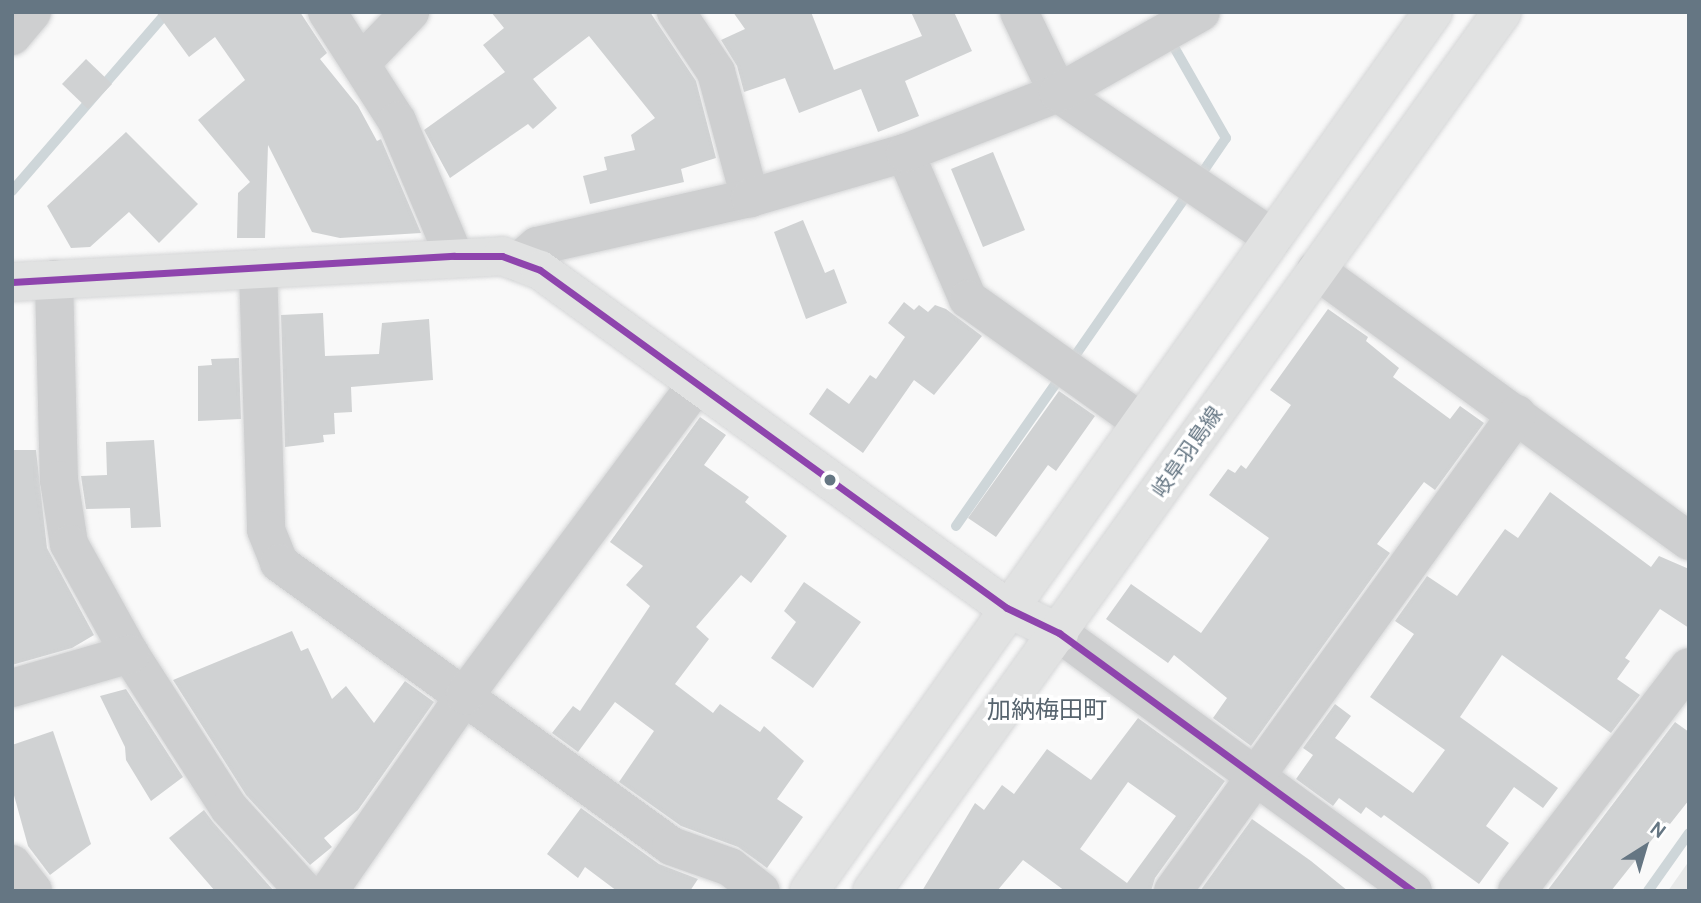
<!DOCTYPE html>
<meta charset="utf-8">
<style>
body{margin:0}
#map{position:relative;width:1701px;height:903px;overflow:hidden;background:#f9f9f9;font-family:Cabin,"Noto Sans JP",sans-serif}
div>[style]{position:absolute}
.built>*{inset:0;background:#e8e9e9}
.stream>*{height:10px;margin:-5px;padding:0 5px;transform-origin:5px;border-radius:5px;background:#ced6d9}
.building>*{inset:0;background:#d0d2d3}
.roads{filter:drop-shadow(0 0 2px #d5d6d7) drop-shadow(0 0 2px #d5d6d7)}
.minor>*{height:38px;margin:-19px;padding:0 19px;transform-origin:19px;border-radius:19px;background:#cecfd0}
.major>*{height:38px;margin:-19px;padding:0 19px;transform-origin:19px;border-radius:19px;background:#e1e2e2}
.bus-1>*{height:7px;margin:-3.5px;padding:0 3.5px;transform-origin:3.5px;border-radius:3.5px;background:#8e44ad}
.dots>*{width:19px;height:19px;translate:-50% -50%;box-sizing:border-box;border:4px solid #fff;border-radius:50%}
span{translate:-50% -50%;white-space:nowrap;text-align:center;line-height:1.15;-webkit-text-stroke:7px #fff;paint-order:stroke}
.street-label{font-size:21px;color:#657683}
.quarter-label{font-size:24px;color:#57646e}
.frame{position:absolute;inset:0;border:14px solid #657683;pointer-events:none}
.north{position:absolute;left:1610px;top:812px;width:70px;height:70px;-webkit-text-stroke:5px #fff;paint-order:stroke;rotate:37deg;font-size:19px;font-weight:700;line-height:28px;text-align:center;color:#657683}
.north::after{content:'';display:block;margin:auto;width:24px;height:32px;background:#657683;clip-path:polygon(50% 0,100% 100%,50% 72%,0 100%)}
</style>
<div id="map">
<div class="built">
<i style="clip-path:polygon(1689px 861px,1689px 891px,1668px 891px)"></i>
</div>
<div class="stream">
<i style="left:1170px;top:40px;width:113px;rotate:60.3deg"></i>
<i style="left:1226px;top:138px;width:50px;rotate:124.3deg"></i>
<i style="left:12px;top:191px;width:237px;rotate:-49.1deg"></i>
<i style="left:1070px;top:363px;width:208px;rotate:-55.2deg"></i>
<i style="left:956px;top:526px;width:183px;rotate:-55deg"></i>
<i style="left:1648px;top:891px;width:71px;rotate:-54.7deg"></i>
</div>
<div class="building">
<i style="clip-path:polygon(156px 12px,300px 12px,327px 53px,320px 59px,358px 106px,377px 141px,381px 139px,421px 233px,340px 238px,312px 232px,268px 145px,265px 238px,237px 238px,238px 193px,250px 182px,198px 120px,245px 80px,215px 37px,189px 57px)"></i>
<i style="clip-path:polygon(491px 12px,650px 12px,696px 81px,716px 158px,681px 169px,684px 182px,590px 204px,583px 176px,607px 170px,604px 157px,635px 150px,631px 135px,655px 118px,589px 36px,533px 79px,557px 108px,533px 129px,528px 124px,450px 178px,424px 130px,505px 72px,483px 45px,504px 28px)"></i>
<i style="clip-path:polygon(733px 12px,811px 12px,834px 70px,922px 36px,911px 12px,954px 12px,972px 51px,905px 81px,919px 116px,878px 132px,861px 89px,799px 113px,785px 78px,744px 92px,737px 66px,721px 40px,745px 29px)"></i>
<i style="clip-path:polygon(86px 59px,112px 84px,88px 109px,62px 84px)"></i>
<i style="clip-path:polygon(126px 132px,198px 204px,159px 243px,129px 212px,90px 247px,71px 248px,47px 206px)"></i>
<i style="clip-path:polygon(993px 152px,1025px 230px,983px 247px,951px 169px)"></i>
<i style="clip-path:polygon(803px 220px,825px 273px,834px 269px,847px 303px,806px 319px,774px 232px)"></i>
<i style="clip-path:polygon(904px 302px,914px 310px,919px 305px,928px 312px,935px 305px,946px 309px,982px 336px,934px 395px,914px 380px,863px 453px,809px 414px,827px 388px,849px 404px,870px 375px,876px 379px,905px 337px,888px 323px)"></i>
<i style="clip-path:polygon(1328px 309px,1368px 337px,1366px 341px,1399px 368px,1393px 377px,1450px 419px,1460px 406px,1484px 423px,1435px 490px,1424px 482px,1377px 544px,1390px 553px,1251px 746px,1213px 718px,1227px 698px,1174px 655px,1168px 663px,1106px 619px,1131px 584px,1201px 633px,1269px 538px,1209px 495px,1228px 469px,1235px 473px,1241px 465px,1246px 469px,1291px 405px,1270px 390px)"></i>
<i style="clip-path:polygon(323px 313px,325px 356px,379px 354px,382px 323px,429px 319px,433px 380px,351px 387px,352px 412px,334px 413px,335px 434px,323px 435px,324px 442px,318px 443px,285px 447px,281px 315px)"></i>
<i style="clip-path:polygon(239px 358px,241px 419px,198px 421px,198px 366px,212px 365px,211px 359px)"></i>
<i style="clip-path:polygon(1059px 391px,1095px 416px,1056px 471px,1048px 465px,996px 537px,968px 518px)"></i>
<i style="clip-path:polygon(700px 417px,726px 435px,704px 465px,749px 497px,745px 502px,787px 536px,751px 583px,741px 575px,696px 627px,709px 639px,675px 684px,713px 713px,720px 704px,760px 732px,764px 726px,804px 761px,777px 799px,803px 817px,767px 868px,738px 847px,681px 826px,619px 782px,654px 731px,615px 702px,578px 752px,552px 733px,573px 706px,580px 711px,650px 606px,626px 585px,643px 566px,610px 542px)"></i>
<i style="clip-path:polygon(154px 440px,161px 527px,131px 528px,130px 508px,86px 509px,81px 476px,107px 475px,106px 442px)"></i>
<i style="clip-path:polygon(12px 450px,36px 450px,47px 548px,94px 635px,72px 648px,12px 665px)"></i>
<i style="clip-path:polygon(1550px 492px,1651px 567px,1659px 556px,1689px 569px,1689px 628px,1660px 609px,1625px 658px,1630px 661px,1617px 679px,1640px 695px,1611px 733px,1502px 655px,1460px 717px,1558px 788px,1543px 808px,1514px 787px,1486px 826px,1509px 843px,1479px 884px,1384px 815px,1381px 818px,1366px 807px,1361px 814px,1339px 798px,1333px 806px,1296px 779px,1313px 755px,1303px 748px,1335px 704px,1351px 716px,1335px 738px,1413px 793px,1445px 750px,1370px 697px,1414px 634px,1395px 621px,1427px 576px,1457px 596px,1505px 529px,1518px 538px)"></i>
<i style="clip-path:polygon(804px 582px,861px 622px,813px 688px,771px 658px,796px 622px,784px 611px)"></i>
<i style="clip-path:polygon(292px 631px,301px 651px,308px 648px,332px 699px,346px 686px,374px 723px,405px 681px,434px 702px,358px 810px,324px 838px,332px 847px,310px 865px,246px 795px,173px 680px)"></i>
<i style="clip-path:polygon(126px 689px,183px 777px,151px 801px,126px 760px,125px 747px,100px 696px)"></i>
<i style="clip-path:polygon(evenodd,1138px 718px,1225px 781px,1155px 878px,1151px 891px,1065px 891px,1023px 860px,997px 891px,922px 891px,975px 803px,984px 810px,1002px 785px,1014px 794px,1047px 749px,1091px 780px,1138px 718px,1128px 782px,1176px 816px,1127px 883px,1080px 849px,1128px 782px)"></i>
<i style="clip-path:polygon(1675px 722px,1689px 732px,1689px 800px,1670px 824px,1666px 822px,1611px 891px,1547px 891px)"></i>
<i style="clip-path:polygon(53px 731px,91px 844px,50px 875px,28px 846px,12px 788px,12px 745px)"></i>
<i style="clip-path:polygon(581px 808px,659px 864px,698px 879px,690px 891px,617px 891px,585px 867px,578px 878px,547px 854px)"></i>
<i style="clip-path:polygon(204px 810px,213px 822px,274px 891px,215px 891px,169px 838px)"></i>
<i style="clip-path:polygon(1252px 819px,1311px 861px,1348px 891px,1200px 891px)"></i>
</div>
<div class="roads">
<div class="minor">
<i style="left:327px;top:12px;width:130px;rotate:57.3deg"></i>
<i style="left:397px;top:121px;width:147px;rotate:67.1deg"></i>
<i style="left:676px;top:12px;width:72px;rotate:56.3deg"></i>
<i style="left:716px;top:72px;width:131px;rotate:74.9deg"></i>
<i style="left:1019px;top:12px;width:90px;rotate:64.3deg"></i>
<i style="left:1058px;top:93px;width:259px;rotate:34deg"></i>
<i style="left:12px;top:36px;width:31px;rotate:-50deg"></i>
<i style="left:361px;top:63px;width:71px;rotate:-46.1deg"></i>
<i style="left:905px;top:153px;width:159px;rotate:66.7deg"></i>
<i style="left:968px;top:299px;width:212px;rotate:35.4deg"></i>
<i style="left:518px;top:262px;width:25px;rotate:-40deg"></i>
<i style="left:537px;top:246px;width:218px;rotate:-12.7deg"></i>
<i style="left:750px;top:198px;width:161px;rotate:-16.2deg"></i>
<i style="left:905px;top:153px;width:164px;rotate:-21.4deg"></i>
<i style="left:1058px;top:93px;width:164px;rotate:-29.5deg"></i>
<i style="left:258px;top:269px;width:261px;rotate:88.2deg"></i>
<i style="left:266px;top:530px;width:35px;rotate:68deg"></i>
<i style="left:279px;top:563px;width:483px;rotate:35.8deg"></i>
<i style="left:671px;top:846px;width:63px;rotate:19.6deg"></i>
<i style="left:730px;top:867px;width:39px;rotate:38deg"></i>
<i style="left:1316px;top:270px;width:461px;rotate:36deg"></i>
<i style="left:54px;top:279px;width:201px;rotate:88.6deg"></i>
<i style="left:59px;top:480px;width:65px;rotate:81.1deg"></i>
<i style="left:69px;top:544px;width:126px;rotate:61deg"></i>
<i style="left:130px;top:654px;width:183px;rotate:57.3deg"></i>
<i style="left:229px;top:808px;width:112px;rotate:47.9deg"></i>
<i style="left:1059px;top:633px;width:438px;rotate:36.1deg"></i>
<i style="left:12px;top:688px;width:123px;rotate:-16.1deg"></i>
<i style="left:12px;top:864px;width:34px;rotate:52deg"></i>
<i style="left:329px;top:891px;width:239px;rotate:-55.2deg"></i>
<i style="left:465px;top:695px;width:388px;rotate:-53.3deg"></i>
<i style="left:1173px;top:891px;width:588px;rotate:-54.2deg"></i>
<i style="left:1517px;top:891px;width:282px;rotate:-52.5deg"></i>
</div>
<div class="major">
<i style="left:12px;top:282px;width:491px;rotate:-3deg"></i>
<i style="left:502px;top:256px;width:40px;rotate:20.2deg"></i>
<i style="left:540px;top:270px;width:576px;rotate:35.9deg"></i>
<i style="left:1007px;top:608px;width:58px;rotate:25.7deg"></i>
<i style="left:809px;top:891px;width:1078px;rotate:-54.63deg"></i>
<i style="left:872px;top:891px;width:1081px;rotate:-54.37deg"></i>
</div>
</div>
<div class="bus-1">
<i style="left:12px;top:282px;width:443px;rotate:-3.4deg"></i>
<i style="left:454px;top:256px;width:48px"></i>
<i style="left:502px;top:256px;width:40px;rotate:20.2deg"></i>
<i style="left:540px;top:270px;width:576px;rotate:35.9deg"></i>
<i style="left:1007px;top:608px;width:58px;rotate:25.7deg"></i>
<i style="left:1059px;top:633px;width:438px;rotate:36.1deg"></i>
</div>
<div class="dots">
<i style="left:830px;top:480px;background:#657683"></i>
</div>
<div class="street-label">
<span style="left:1187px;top:452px;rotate:-55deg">岐阜羽島線</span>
</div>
<div class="quarter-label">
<span style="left:1047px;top:710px">加納梅田町</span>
</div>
<div class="frame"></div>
<div class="north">N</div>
</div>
